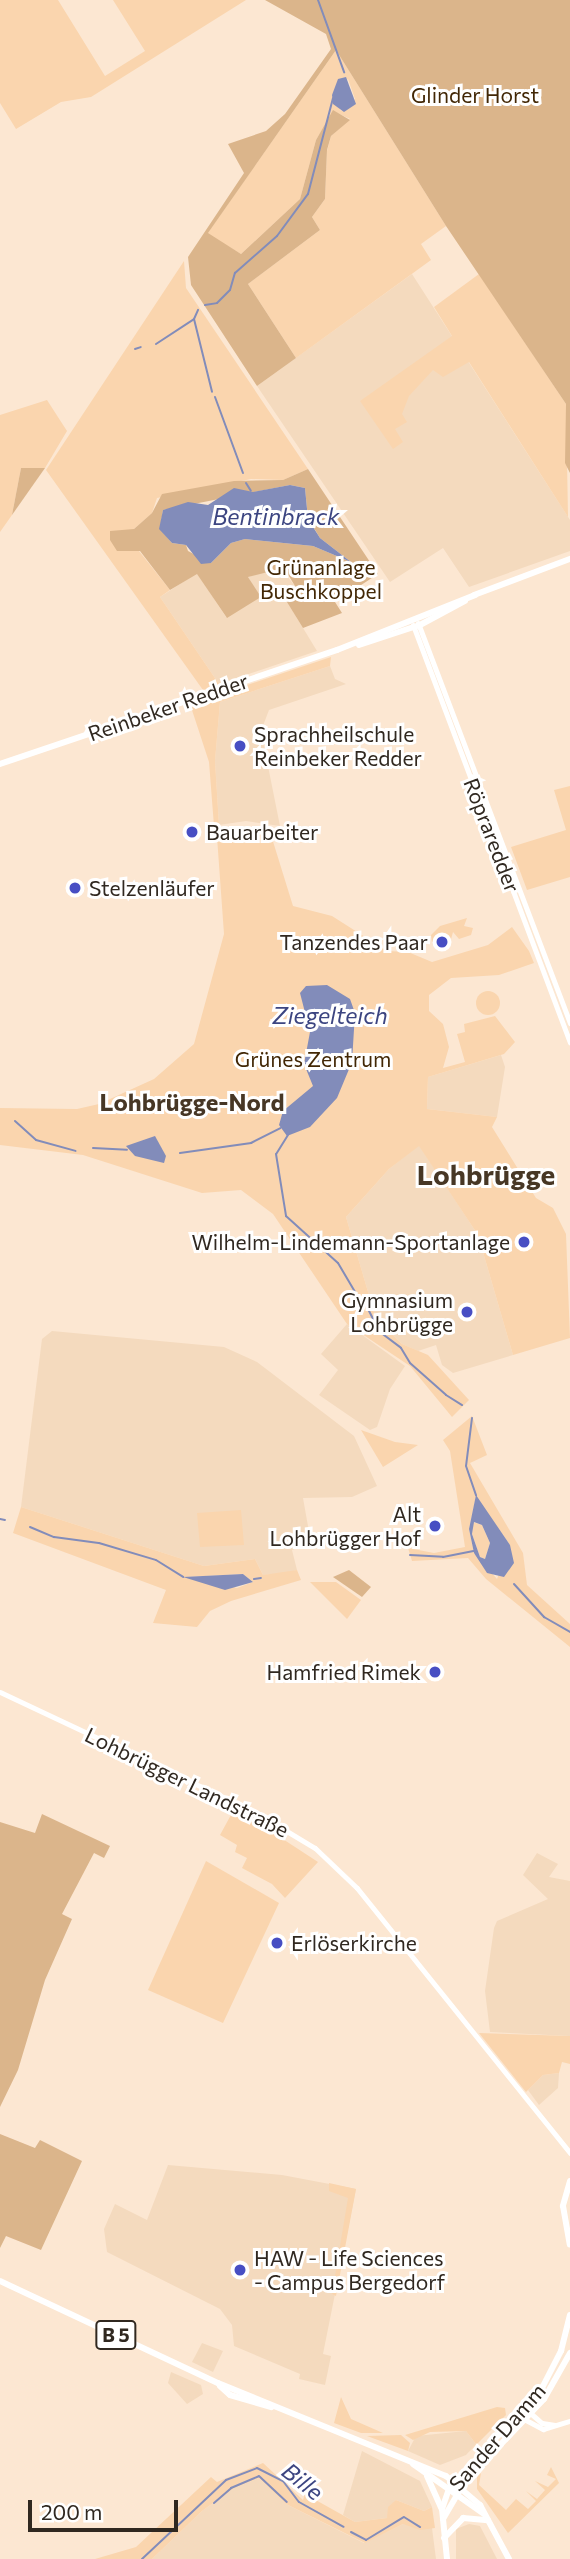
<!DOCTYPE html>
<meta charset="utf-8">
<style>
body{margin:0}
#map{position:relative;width:570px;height:2559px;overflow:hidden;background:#fce7d2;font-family:Commissioner,sans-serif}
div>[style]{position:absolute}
.built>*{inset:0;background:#f4dabe}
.green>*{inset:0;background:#fad5ae}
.round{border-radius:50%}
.forest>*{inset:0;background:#dbb58b}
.water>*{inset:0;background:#828cba}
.stream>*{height:2px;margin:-1px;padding:0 1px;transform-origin:1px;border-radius:1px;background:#828cba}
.minor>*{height:5px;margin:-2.5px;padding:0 2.5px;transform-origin:2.5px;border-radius:2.5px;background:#fff}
.major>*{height:6px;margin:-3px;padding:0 3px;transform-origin:3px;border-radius:3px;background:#fff}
.dots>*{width:19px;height:19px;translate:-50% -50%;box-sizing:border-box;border:4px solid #fff;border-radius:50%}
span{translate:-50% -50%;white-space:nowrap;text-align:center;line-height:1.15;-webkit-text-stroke:6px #fff;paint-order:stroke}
.shield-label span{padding:2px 5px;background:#fff;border:2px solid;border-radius:5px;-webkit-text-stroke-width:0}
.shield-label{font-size:19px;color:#302820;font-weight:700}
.park-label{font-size:21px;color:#422705}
.street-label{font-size:21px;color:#302820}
.poi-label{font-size:21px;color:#302820}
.left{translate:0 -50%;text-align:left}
.right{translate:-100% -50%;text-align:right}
.water-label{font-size:23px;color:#3c4581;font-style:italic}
.quarter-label{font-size:24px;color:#473725;font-weight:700}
.district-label{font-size:28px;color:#473725;font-weight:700}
.scale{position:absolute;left:28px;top:2500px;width:150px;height:32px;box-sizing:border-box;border:4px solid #302820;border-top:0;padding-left:9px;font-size:21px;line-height:24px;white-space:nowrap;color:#302820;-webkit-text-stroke:5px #fff;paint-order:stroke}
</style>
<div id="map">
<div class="built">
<i style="clip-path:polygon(412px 274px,570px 520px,570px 551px,469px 587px,443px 548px,390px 582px,257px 386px)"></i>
<i style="clip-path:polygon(279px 566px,295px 586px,283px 595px,317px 651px,219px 684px,160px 597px,197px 573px,226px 617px,260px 597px,248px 577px)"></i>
<i style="clip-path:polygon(330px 666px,335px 679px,346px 684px,269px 710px,261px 731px,280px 826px,246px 821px,219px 825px,215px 761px,220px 702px)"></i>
<i style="clip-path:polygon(501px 1055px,505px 1067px,497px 1117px,427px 1109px,428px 1077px)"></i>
<i style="clip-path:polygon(419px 1145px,478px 1235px,513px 1355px,453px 1373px,442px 1365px,436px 1345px,418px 1351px,402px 1344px,376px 1319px,346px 1217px,389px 1169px)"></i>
<i style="clip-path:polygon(347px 1324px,405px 1366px,390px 1389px,377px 1427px,370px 1430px,319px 1395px,338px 1370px,321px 1354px)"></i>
<i style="clip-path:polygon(52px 1331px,224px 1347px,257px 1362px,354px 1436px,377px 1486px,352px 1497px,303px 1498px,311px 1543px,292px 1550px,297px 1570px,282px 1574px,263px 1575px,255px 1559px,204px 1566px,21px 1507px,42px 1339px)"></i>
<i style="clip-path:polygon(537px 1853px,558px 1864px,549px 1877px,570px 1881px,570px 2036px,490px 2032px,485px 1991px,494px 1928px,497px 1921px,548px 1899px,523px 1875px)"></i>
<i style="clip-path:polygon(559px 2073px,558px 2088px,539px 2105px,528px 2090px,543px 2075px)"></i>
<i style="clip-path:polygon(168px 2165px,282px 2175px,356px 2189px,323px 2354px,331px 2356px,325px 2385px,299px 2379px,300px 2374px,234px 2346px,232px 2325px,220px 2309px,107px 2252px,104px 2229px,115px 2204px,147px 2220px)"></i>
<i style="clip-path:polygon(202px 2343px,223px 2351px,213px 2372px,192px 2362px)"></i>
<i style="clip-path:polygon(171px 2372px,201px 2385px,203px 2394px,187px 2404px,168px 2383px)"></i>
<i style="clip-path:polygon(466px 2431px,476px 2444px,466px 2455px,440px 2465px,408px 2451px,416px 2436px)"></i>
<i style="clip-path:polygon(362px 2451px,420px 2481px,432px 2507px,424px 2511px,396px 2500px,387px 2518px,355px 2522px,343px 2515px)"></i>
<i style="clip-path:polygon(259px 2478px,286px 2504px,364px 2543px,403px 2524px,432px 2528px,436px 2559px,152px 2559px,202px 2511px,234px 2488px)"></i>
<i style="clip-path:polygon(469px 2524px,480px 2526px,497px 2559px,456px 2559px,456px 2529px)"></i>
</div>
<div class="green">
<i style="clip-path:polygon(0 0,58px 0,105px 76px,145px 51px,113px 0,246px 0,91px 97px,61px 102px,16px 129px,0 103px)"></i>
<i style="clip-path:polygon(evenodd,336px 50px,446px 226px,421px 244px,431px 260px,296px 358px,248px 284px,320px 230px,312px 217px,325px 199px,327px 151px,331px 136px,350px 119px,333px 111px,316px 140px,300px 199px,241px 254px,207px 234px,336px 50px,348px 79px,355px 99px,341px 111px,332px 95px,348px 79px)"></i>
<i style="clip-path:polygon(184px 261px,186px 288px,308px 469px,283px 480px,251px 479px,157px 498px,152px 513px,134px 529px,139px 551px,170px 590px,160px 597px,219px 684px,203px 690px,46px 470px)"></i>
<i style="clip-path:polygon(479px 274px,566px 404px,568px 517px,469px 362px,443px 377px,433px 370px,409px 396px,402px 414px,407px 422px,395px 429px,403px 442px,393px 449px,360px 401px,452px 336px,434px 307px)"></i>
<i style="clip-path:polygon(47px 400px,67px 431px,45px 468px,21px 468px,12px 515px,0 532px,0 415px)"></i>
<i style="clip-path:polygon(331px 657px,330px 666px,220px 702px,215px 761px,219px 825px,214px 826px,209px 762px,190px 704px)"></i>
<i style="clip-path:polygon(570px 786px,570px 877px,527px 890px,511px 847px,566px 830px,554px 790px)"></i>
<i style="clip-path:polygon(228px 835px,271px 835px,293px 906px,332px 916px,387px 951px,408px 952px,432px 962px,488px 945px,512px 927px,529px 951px,534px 963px,499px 975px,451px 978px,429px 995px,429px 1011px,443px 1024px,449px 1047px,443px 1068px,465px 1062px,457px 1034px,465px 1032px,464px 1024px,495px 1016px,515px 1042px,504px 1054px,428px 1077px,427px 1109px,497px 1117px,492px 1127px,536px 1198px,553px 1208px,566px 1234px,570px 1338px,513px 1355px,478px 1235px,419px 1146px,389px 1169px,346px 1217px,376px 1319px,402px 1344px,428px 1355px,469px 1400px,452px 1417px,410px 1366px,347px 1324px,273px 1214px,241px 1190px,202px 1193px,83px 1155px,0 1145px,0 1108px,77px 1109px,99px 1104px,154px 1079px,194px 1044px,224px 934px,217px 837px)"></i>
<i style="clip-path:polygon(467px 918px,464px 926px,473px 928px,471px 935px,459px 939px,453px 932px,450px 943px,432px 942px,431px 935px,440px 926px)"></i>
<i class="round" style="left:476px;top:991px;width:24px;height:24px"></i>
<i style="clip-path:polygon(evenodd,472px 1416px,487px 1455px,470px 1463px,523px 1553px,527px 1585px,570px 1624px,570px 1647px,486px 1579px,468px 1558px,412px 1561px,408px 1548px,434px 1553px,465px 1547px,450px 1451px,443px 1440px,472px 1416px,476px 1497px,510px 1545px,497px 1579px,474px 1553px,469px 1529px,476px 1497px)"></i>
<i style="clip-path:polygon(361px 1430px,395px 1442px,418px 1445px,383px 1467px)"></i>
<i style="clip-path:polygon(evenodd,21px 1507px,204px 1566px,255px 1559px,263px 1575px,297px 1570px,301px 1580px,231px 1601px,210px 1611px,197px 1627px,153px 1623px,166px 1590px,13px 1533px,21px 1507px,243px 1574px,253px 1582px,237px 1588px,186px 1577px,243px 1574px)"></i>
<i style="clip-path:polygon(241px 1510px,244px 1545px,200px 1547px,197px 1513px)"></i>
<i style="clip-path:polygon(473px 1522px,482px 1525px,490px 1543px,485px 1559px,480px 1557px,472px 1534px)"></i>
<i style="clip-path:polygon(310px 1582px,336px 1582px,361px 1600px,347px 1619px)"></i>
<i style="clip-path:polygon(232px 1813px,269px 1830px,318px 1862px,285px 1898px,272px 1884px,242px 1868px,247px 1858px,235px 1852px,237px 1845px,220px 1835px)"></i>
<i style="clip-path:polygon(206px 1861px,279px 1903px,223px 2023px,148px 1990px)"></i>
<i style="clip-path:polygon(479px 2033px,570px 2036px,570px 2064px,562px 2062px,559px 2073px,543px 2075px,526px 2092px)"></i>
<i style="clip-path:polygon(329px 2183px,356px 2189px,336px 2296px,332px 2294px,348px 2198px,329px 2191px)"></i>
<i style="clip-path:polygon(341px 2397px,351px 2419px,383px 2433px,361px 2433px,334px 2423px)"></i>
<i style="clip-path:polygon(497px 2407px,505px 2408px,506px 2415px,469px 2452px,476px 2444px,466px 2431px,430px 2432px,413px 2440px,405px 2435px)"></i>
<i style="clip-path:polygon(401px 2435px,410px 2443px,408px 2451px,367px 2436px)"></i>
<i style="clip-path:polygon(263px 2463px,303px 2500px,305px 2494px,355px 2522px,387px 2518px,388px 2507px,396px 2500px,424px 2511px,432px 2507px,435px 2528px,420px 2530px,403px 2524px,365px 2543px,286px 2504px,259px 2478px,234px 2488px,202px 2511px,152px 2559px,95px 2559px,136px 2547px,211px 2477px,217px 2482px)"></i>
<i style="clip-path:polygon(551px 2467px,559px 2483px,508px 2533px,477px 2489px,477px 2477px,481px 2473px,479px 2485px,506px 2510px,516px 2499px,528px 2509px,536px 2501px,526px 2491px,537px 2499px,545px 2490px,535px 2481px,548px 2487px,556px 2479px,547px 2475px)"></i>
</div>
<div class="forest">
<i style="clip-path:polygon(265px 0,570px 0,570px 473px,565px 463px,566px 404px,446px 226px,336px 50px,208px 233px,241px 254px,300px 199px,316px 140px,333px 110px,350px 120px,331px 136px,327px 150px,325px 199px,312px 217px,320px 230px,248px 284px,296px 358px,257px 386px,191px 285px,188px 257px,244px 173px,228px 144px,266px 131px,285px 114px,331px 49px,326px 34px)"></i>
<i style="clip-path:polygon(21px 468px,45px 468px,12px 515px)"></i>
<i style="clip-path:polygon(evenodd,308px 469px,378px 574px,335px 602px,342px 613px,303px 628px,282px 594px,295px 586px,284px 568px,248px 577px,261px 597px,227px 618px,197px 574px,170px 590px,140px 551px,117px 551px,110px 540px,110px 531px,134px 529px,152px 513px,162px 494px,234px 481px,283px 480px,308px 469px,290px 485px,305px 488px,308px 518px,320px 538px,351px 562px,313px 546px,245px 539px,231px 543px,211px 563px,188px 551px,186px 545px,172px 543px,160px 529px,163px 510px,290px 485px)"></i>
<i style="clip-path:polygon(349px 1570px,371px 1587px,362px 1597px,333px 1577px)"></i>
<i style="clip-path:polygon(42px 1814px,110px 1846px,104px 1858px,94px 1853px,62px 1914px,72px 1919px,45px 1980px,18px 2070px,0 2107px,0 1822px,35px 1833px)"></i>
<i style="clip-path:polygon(0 2134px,35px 2148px,40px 2140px,82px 2161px,41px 2250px,6px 2236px,0 2248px)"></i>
</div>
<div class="water">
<i style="clip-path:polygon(346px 77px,356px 104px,344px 112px,333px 104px,332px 95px,338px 79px)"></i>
<i style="clip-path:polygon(290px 485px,305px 488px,308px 519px,320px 538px,351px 562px,313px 546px,245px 539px,231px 543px,211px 563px,201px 564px,186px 545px,172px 543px,159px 529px,163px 510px,188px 502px,208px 505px,234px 488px,253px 492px)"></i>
<i style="clip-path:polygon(327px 985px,350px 999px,355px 1013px,352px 1062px,337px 1098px,310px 1127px,287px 1136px,279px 1125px,283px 1111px,313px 1086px,304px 1064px,310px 1032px,300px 993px,306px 986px)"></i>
<i style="clip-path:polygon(155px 1136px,166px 1156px,164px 1163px,135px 1156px,126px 1146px)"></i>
<i style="clip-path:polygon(evenodd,476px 1495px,510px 1545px,514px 1563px,504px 1577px,487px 1573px,474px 1553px,469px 1529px,476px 1495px,474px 1522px,482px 1525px,490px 1543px,485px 1559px,480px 1557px,472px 1534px,474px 1522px)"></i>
<i style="clip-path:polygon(243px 1574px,253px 1582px,225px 1590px,183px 1577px)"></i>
</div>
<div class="stream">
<i style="left:318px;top:0;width:77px;rotate:70.1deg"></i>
<i style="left:205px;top:305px;width:12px;rotate:-9deg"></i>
<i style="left:217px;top:303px;width:18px;rotate:-45deg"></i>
<i style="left:230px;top:290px;width:18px;rotate:-74deg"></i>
<i style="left:235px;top:273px;width:56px;rotate:-41.4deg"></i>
<i style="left:277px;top:236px;width:52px;rotate:-53.6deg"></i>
<i style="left:308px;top:194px;width:99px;rotate:-75.4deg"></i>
<i style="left:194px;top:319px;width:75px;rotate:76.1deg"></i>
<i style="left:156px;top:344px;width:45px;rotate:-33.3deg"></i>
<i style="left:194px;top:319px;width:10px;rotate:-66deg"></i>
<i style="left:135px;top:349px;width:6px;rotate:-18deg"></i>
<i style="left:215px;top:397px;width:81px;rotate:69.8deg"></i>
<i style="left:246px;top:483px;width:9px;rotate:58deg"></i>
<i style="left:15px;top:1121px;width:28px;rotate:42deg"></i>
<i style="left:36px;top:1140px;width:41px;rotate:15.4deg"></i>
<i style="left:288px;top:1135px;width:22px;rotate:122deg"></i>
<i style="left:276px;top:1154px;width:63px;rotate:80.8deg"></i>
<i style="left:286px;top:1216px;width:70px;rotate:42.1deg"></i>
<i style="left:338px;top:1263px;width:45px;rotate:59.5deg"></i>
<i style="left:93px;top:1148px;width:34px;rotate:3deg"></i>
<i style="left:180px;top:1153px;width:72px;rotate:-8deg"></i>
<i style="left:251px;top:1143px;width:33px;rotate:-27deg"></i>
<i style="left:367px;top:1307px;width:28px;rotate:63deg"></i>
<i style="left:380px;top:1332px;width:26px;rotate:37deg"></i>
<i style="left:401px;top:1348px;width:17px;rotate:59deg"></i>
<i style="left:410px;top:1363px;width:48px;rotate:41.6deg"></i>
<i style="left:446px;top:1395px;width:19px;rotate:32deg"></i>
<i style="left:472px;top:1418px;width:48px;rotate:97.1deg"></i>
<i style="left:466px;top:1466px;width:31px;rotate:71deg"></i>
<i style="left:0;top:1519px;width:5px;rotate:11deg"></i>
<i style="left:30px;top:1527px;width:26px;rotate:23deg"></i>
<i style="left:54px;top:1537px;width:45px;rotate:7.6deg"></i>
<i style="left:99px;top:1543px;width:59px;rotate:16.6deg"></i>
<i style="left:156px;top:1560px;width:32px;rotate:32deg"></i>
<i style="left:410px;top:1555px;width:33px;rotate:3deg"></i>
<i style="left:443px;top:1557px;width:31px;rotate:-11deg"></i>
<i style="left:254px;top:1579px;width:7px;rotate:-8deg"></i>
<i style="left:514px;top:1584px;width:45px;rotate:47.7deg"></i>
<i style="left:544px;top:1617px;width:30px;rotate:30deg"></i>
<i style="left:214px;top:2503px;width:23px;rotate:-41deg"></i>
<i style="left:231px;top:2488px;width:30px;rotate:-23deg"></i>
<i style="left:259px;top:2476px;width:38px;rotate:43deg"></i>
<i style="left:351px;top:2532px;width:17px;rotate:28deg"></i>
<i style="left:366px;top:2540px;width:44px;rotate:-31.2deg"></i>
<i style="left:404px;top:2517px;width:19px;rotate:32deg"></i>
<i style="left:142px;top:2559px;width:115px;rotate:-43.2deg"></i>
<i style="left:226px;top:2480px;width:33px;rotate:-21deg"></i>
<i style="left:257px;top:2468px;width:29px;rotate:27deg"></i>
<i style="left:283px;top:2481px;width:26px;rotate:53deg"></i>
<i style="left:299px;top:2502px;width:51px;rotate:29.1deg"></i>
</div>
<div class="minor">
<i style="left:418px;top:623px;width:428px;rotate:69.2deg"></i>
<i style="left:413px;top:625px;width:446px;rotate:69.4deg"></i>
<i style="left:0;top:1692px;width:282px;rotate:25.2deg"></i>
<i style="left:255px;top:1812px;width:70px;rotate:31deg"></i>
<i style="left:315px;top:1848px;width:58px;rotate:43.6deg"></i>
<i style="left:357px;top:1888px;width:340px;rotate:51.2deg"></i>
<i style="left:528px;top:2411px;width:18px;rotate:41deg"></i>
<i style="left:542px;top:2423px;width:13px;rotate:9deg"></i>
<i style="left:522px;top:2418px;width:24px;rotate:28deg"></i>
<i style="left:543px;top:2429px;width:28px;rotate:-17deg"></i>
</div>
<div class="major">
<i style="left:474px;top:595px;width:103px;rotate:-20.6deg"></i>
<i style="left:359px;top:645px;width:64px;rotate:-18.2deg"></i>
<i style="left:420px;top:625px;width:51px;rotate:-28.1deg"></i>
<i style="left:0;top:764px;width:356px;rotate:-18.7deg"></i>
<i style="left:337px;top:650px;width:149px;rotate:-21.7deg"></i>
<i style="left:570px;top:2181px;width:26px;rotate:106deg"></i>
<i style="left:563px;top:2206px;width:39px;rotate:80deg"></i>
<i style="left:0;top:2281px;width:241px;rotate:25.1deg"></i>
<i style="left:218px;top:2383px;width:246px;rotate:22.2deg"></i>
<i style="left:446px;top:2476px;width:45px;rotate:40.5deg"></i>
<i style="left:480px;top:2505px;width:61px;rotate:61.8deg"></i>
<i style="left:220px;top:2386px;width:13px;rotate:42deg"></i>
<i style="left:230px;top:2395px;width:43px;rotate:16.3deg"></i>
<i style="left:413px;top:2464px;width:87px;rotate:35.2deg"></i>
<i style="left:427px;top:2476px;width:35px;rotate:66deg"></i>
<i style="left:443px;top:2519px;width:42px;rotate:-59.7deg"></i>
<i style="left:464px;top:2483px;width:116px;rotate:-46.4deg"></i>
<i style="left:544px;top:2399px;width:53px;rotate:-60.5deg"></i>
<i style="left:444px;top:2538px;width:28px;rotate:-46deg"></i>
<i style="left:463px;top:2518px;width:25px;rotate:5deg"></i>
<i style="left:447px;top:2559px;width:50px;rotate:-95.7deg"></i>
<i style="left:442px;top:2509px;width:21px;rotate:-71deg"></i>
<i style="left:449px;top:2489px;width:137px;rotate:-47.4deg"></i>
<i style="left:542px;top:2388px;width:42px;rotate:-62.8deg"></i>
<i style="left:561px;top:2351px;width:37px;rotate:-76deg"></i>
</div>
<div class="dots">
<i style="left:240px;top:746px;background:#474ec3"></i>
<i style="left:192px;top:832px;background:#474ec3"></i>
<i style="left:75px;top:888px;background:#474ec3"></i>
<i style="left:442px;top:942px;background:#474ec3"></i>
<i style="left:524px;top:1242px;background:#474ec3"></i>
<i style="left:467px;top:1312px;background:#474ec3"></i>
<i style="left:435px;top:1526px;background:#474ec3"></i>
<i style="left:435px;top:1672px;background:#474ec3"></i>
<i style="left:277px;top:1943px;background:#474ec3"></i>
<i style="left:240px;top:2270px;background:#474ec3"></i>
</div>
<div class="shield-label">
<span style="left:116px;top:2335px">B 5</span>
</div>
<div class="park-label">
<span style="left:475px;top:95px">Glinder Horst</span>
<span style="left:321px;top:579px">Grünanlage<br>Buschkoppel</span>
<span style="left:313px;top:1059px">Grünes Zentrum</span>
</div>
<div class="street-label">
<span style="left:168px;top:707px;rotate:-19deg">Reinbeker Redder</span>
<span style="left:492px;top:835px;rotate:69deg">Röpraredder</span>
<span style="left:187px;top:1782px;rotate:26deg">Lohbrügger Landstraße</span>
<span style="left:497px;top:2437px;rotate:-49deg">Sander Damm</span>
</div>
<div class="poi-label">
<span class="left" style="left:254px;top:746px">Sprachheilschule<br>Reinbeker Redder</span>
<span class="left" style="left:206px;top:832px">Bauarbeiter</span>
<span class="left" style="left:89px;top:888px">Stelzenläufer</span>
<span class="right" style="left:428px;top:942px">Tanzendes Paar</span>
<span class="right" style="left:510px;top:1242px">Wilhelm-Lindemann-Sportanlage</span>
<span class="right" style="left:453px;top:1312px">Gymnasium<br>Lohbrügge</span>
<span class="right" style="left:421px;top:1526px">Alt<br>Lohbrügger Hof</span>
<span class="right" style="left:421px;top:1672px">Hamfried Rimek</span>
<span class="left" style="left:291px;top:1943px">Erlöserkirche</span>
<span class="left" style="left:254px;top:2270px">HAW - Life Sciences<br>- Campus Bergedorf</span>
</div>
<div class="water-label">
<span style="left:276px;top:516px">Bentinbrack</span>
<span style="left:330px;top:1015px">Ziegelteich</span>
<span style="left:303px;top:2481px;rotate:38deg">Bille</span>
</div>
<div class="quarter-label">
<span style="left:192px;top:1102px">Lohbrügge-Nord</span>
</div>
<div class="district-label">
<span style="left:486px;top:1174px">Lohbrügge</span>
</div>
<div class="scale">200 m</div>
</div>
